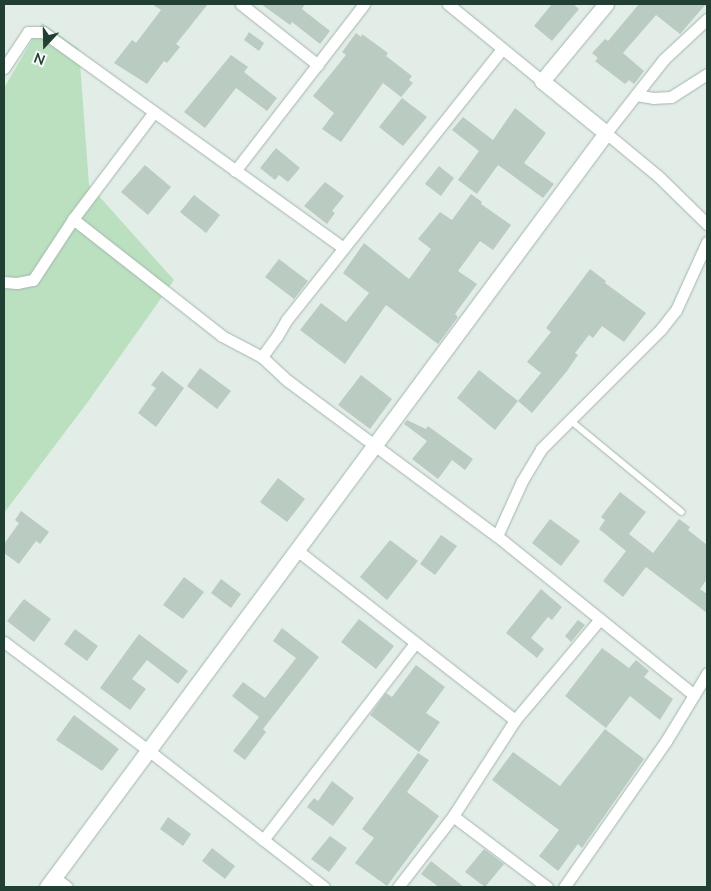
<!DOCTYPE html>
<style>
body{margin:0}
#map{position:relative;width:711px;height:891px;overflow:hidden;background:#e2ede7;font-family:Mulish,sans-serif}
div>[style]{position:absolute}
.green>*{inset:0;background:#bae0bf}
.building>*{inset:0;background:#bacbc2}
.roads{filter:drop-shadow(0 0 1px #a4b5ad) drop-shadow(0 0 1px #a4b5ad)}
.lane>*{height:5.5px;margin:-2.75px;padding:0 2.75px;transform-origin:2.75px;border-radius:2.75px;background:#fff}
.street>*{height:11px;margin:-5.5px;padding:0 5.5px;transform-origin:5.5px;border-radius:5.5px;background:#fff}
.secondary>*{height:15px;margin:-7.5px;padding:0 7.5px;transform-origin:7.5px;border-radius:7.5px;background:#fff}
span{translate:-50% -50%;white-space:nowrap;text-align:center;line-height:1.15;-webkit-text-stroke:5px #f3f9f5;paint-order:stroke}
.frame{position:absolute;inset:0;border:5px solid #213f33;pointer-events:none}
.north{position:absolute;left:20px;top:20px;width:50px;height:50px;-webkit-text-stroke:4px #f3f9f5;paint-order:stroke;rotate:201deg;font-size:14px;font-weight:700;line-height:20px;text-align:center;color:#213f33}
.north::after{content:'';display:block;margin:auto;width:18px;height:22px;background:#213f33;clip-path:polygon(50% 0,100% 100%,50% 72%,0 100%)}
</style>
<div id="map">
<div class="green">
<i style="clip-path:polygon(42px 23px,79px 49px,89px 185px,174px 280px,87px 403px,4px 513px,4px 88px)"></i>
</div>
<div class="building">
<i style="clip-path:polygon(152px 4px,208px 4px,176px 44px,180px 47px,167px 63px,164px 61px,147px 84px,114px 63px,132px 40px,136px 43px,161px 10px)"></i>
<i style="clip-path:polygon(261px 4px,305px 4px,302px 9px,330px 31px,320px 44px,292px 22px,290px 25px)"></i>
<i style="clip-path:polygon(552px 4px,573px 4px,579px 9px,552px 41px,534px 26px)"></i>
<i style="clip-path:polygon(639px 4px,706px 4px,680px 34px,656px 15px,623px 53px,644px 71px,634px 84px,629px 80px,625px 84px,595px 61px,598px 58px,592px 53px,605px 39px,608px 41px)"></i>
<i style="clip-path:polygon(249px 32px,264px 43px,259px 51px,244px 40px)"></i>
<i style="clip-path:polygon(356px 33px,361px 37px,362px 34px,388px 53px,386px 56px,412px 76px,409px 80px,413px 83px,401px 97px,383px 83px,341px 142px,322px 129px,334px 113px,313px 96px,346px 55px,342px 52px)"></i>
<i style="clip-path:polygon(231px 55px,248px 67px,244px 72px,277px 98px,267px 111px,236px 88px,205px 128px,184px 112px)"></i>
<i style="clip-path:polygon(402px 98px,427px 117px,403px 146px,379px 127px)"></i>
<i style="clip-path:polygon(515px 108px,546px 133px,524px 163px,554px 184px,543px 198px,498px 165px,477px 194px,458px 180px,479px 151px,452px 130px,463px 117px,493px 140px)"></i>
<i style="clip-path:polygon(276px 148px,300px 168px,288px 182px,279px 175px,275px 180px,260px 168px)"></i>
<i style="clip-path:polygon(145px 165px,171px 187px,148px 215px,121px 192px)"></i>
<i style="clip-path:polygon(439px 166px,454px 178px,441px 196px,425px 184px)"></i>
<i style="clip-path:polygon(325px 182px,344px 196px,332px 211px,335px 213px,327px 224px,304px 206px)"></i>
<i style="clip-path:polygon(471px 194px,482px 202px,481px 204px,511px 225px,493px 250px,480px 241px,458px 271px,477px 284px,455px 314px,458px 317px,438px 344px,386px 305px,345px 364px,300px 330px,321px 303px,346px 322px,369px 293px,343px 273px,364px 243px,409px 279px,431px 249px,418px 239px,440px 212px,452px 220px)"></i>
<i style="clip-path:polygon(194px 195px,220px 215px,206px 233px,180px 212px)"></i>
<i style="clip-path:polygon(279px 259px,308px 281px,294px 299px,265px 277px)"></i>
<i style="clip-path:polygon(590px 269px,606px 281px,605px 283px,646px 313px,624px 342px,602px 326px,593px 338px,589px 335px,575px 353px,578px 355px,567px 371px,532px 413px,518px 401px,541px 373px,527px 362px,551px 332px,546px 328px)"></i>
<i style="clip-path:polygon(200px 368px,231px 391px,217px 409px,187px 386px)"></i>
<i style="clip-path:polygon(479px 370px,518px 401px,495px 430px,457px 398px)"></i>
<i style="clip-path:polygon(162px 371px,184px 388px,156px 427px,138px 413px,156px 388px,151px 385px)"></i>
<i style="clip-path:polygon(361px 375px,392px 399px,370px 429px,338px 405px)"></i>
<i style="clip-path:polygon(407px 420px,426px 429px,428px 426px,473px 459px,465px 470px,452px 460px,438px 479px,412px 459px,427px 441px,404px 424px)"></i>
<i style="clip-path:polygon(278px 478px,305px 499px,287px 522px,260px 502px)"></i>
<i style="clip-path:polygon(620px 492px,646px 512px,629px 534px,653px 553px,679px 519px,690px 527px,688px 530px,707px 545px,707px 579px,700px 589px,707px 594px,707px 613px,646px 567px,623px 597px,603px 581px,626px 551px,599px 529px,605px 520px,601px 517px)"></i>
<i style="clip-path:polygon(21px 511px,49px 532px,40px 544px,36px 541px,19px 564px,4px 553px,4px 544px,19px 523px,15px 520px)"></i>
<i style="clip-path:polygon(550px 519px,580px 541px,561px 566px,532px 543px)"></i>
<i style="clip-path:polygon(441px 535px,457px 546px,435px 575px,420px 564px)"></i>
<i style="clip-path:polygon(390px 540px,418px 561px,387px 600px,360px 577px)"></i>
<i style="clip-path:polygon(184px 577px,204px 592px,183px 619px,163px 605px)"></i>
<i style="clip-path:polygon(221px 579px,241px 594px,231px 608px,211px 593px)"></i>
<i style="clip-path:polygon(541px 589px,562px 607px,552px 620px,548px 617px,531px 638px,544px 649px,537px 658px,506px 633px)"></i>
<i style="clip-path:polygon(24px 599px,51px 619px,34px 642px,7px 621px)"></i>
<i style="clip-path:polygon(359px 619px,394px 646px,376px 669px,341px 642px)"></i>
<i style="clip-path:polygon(578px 620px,585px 625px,571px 642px,565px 636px)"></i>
<i style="clip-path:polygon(282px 628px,319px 657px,263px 729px,266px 732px,245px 760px,233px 751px,259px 717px,232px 696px,243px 682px,265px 698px,296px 658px,273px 641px)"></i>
<i style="clip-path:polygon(75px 629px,98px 646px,87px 661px,64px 644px)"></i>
<i style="clip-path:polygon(139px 634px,188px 671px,178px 684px,147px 660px,132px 679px,146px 689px,130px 710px,100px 688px)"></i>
<i style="clip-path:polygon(602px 648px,629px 668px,636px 660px,649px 671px,644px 677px,673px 699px,660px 720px,630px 696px,606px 728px,565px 696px)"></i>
<i style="clip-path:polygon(416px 665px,445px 687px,426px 713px,440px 722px,419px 752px,370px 715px,386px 693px,392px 697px)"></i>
<i style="clip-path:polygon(74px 715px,119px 749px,102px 771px,56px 740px)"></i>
<i style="clip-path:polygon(605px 729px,644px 759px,582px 848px,578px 844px,558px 871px,539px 856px,559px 830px,492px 780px,513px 752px,560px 786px)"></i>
<i style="clip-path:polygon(418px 753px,429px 760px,407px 792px,439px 816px,387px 886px,355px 863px,374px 838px,362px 829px)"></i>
<i style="clip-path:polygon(332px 781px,354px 798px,333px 826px,307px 807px,314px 798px,318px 801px)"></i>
<i style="clip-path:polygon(168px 817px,191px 834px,183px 846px,160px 829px)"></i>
<i style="clip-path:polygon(330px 836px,347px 848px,329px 872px,311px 859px)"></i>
<i style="clip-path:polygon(212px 848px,235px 866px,225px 879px,202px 861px)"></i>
<i style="clip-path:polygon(484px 849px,504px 864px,485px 887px,465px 872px)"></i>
<i style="clip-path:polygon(431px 861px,464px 887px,439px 887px,421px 874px)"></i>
</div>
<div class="roads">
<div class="lane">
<i style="left:569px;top:419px;width:146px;rotate:39.5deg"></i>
</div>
<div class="street">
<i style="left:241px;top:4px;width:98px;rotate:38.4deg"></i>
<i style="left:448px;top:4px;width:122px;rotate:39.3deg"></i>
<i style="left:707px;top:19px;width:59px;rotate:137.1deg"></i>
<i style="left:664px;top:59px;width:94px;rotate:128.1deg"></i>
<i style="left:606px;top:133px;width:67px;rotate:39.6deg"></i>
<i style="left:658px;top:176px;width:69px;rotate:44.4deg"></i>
<i style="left:502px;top:49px;width:345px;rotate:128.5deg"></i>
<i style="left:287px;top:319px;width:20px;rotate:120deg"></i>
<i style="left:277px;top:336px;width:26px;rotate:126deg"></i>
<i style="left:262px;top:357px;width:35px;rotate:43deg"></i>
<i style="left:288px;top:381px;width:260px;rotate:36.6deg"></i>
<i style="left:497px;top:536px;width:253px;rotate:38.9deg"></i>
<i style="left:694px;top:695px;width:54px;rotate:121.3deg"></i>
<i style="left:666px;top:741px;width:178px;rotate:124.9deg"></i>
<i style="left:4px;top:68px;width:43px;rotate:-56.3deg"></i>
<i style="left:28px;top:32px;width:15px"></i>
<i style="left:43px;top:32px;width:370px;rotate:35.7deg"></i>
<i style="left:636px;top:95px;width:17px;rotate:10deg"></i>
<i style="left:653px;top:98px;width:18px;rotate:-3deg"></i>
<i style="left:671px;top:97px;width:43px;rotate:-32.6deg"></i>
<i style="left:235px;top:171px;width:211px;rotate:-52.3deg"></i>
<i style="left:73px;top:219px;width:189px;rotate:38.1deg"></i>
<i style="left:222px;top:336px;width:45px;rotate:27.7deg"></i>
<i style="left:4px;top:282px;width:13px;rotate:4deg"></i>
<i style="left:17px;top:283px;width:16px;rotate:-11deg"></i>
<i style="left:33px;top:280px;width:73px;rotate:-56.7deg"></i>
<i style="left:73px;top:219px;width:134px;rotate:-52.9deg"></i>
<i style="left:497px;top:536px;width:60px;rotate:-65.6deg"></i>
<i style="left:522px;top:481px;width:37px;rotate:-59deg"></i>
<i style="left:541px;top:449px;width:170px;rotate:-45deg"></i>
<i style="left:661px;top:329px;width:24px;rotate:-52deg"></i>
<i style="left:676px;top:310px;width:75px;rotate:-65.5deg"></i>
<i style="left:298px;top:551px;width:275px;rotate:37.9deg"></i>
<i style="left:4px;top:642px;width:180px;rotate:36.9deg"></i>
<i style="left:148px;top:750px;width:223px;rotate:37.9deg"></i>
<i style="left:694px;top:695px;width:26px;rotate:-59deg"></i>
<i style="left:453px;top:816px;width:118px;rotate:37.1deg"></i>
<i style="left:263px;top:840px;width:249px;rotate:-52.3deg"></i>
<i style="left:55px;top:878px;width:15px;rotate:37deg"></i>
<i style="left:398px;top:887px;width:90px;rotate:-52.2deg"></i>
<i style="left:453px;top:816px;width:114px;rotate:-57.1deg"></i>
<i style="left:515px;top:720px;width:132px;rotate:-49.9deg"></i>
</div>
<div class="secondary">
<i style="left:47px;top:887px;width:939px;rotate:-53.45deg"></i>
<i style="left:606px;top:133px;width:82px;rotate:-140.9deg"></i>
<i style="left:542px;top:81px;width:100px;rotate:-50.3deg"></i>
</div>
</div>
<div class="frame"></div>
<div class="north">N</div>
</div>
